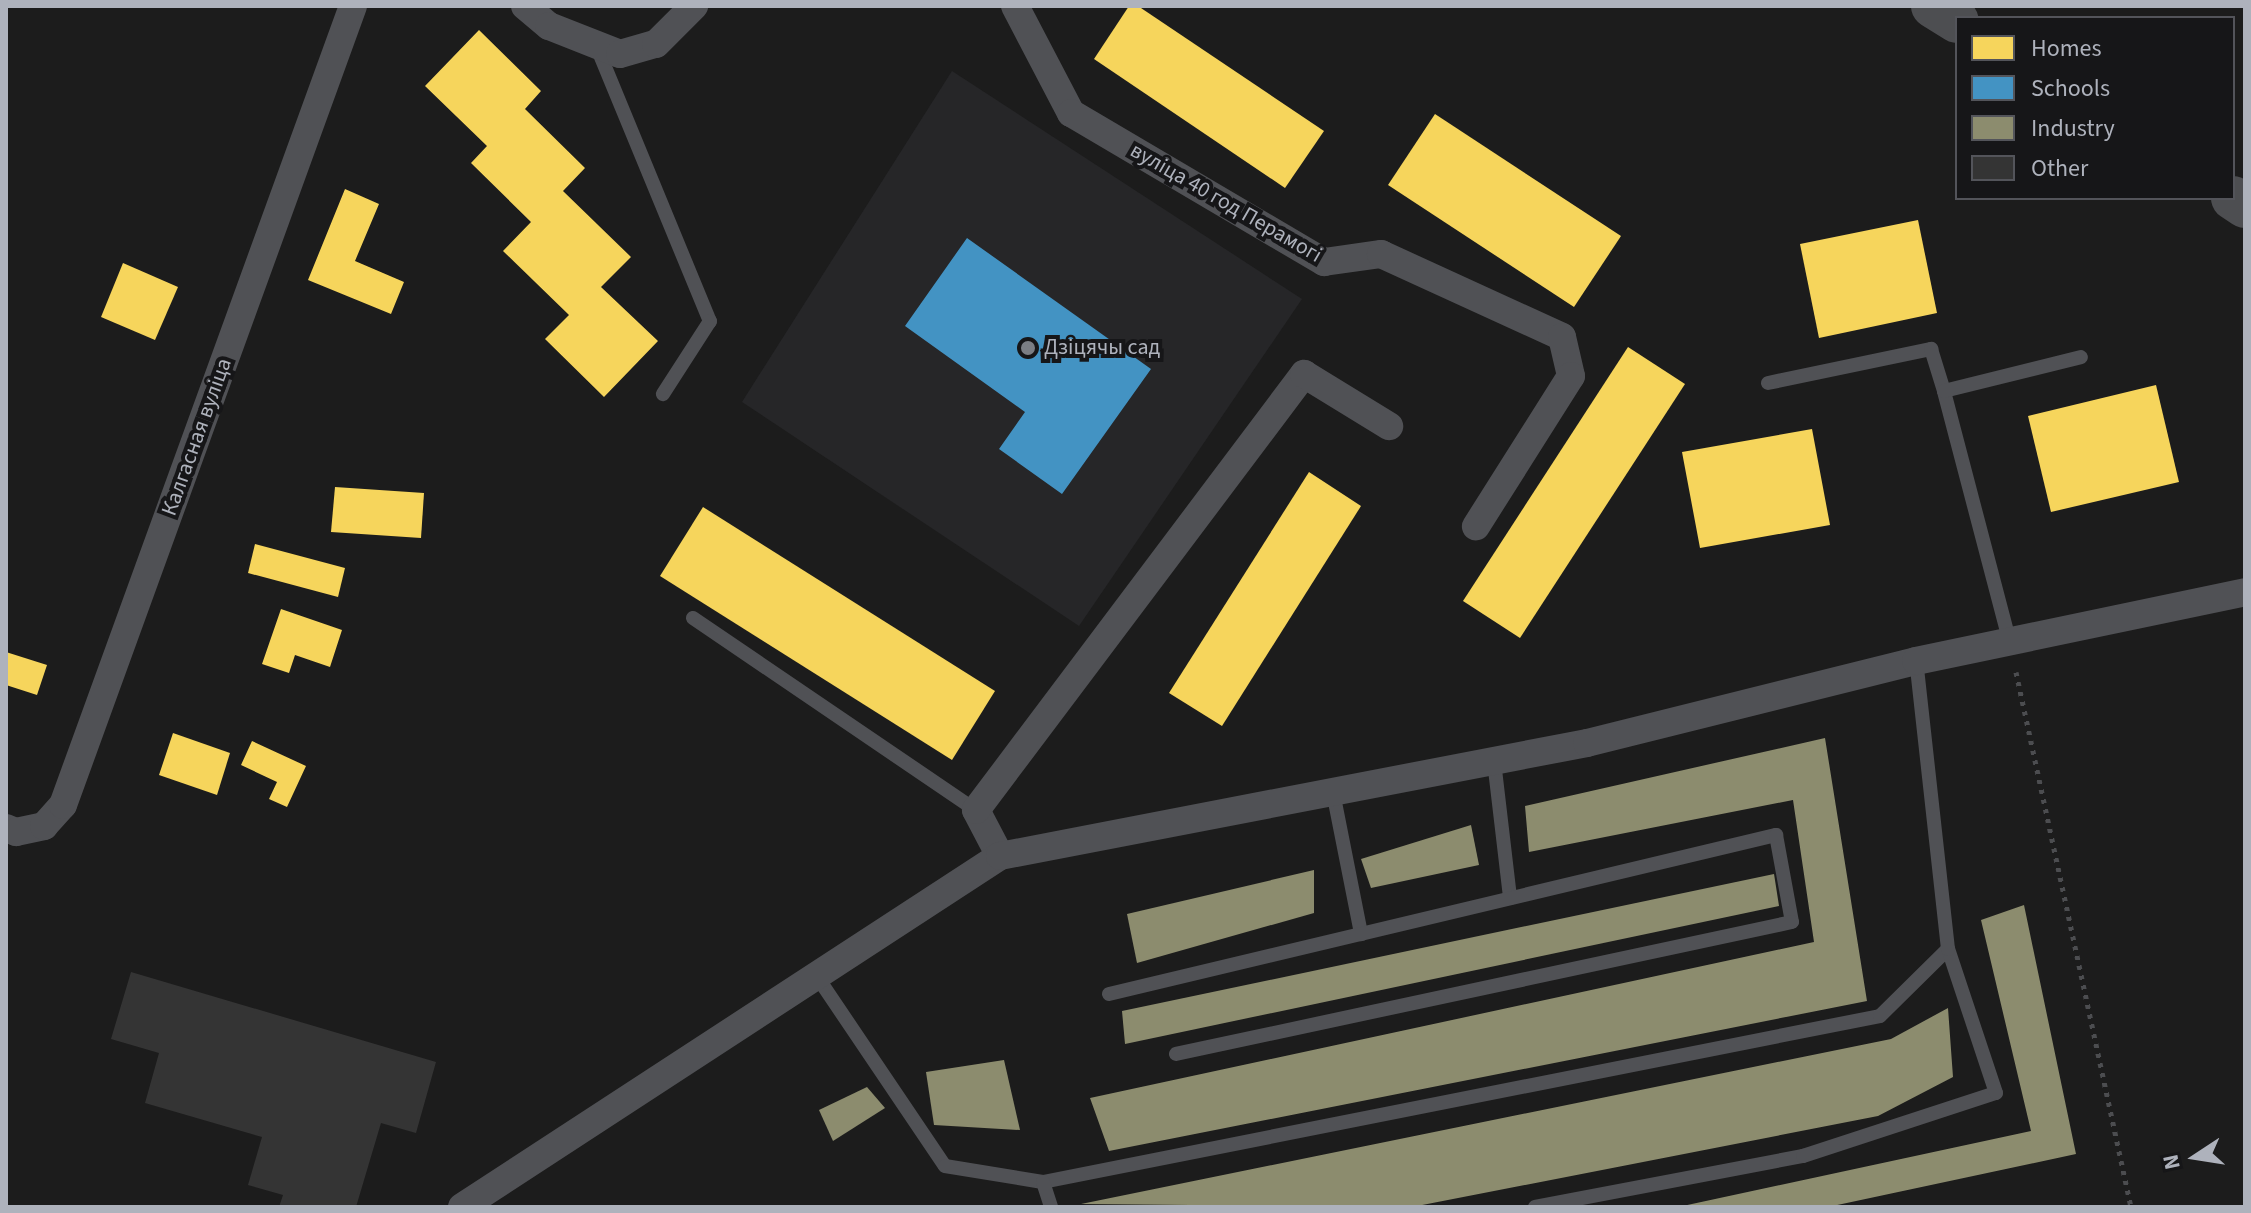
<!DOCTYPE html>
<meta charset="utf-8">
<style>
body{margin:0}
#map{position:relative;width:2251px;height:1213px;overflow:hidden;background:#1c1c1c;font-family:"Source Sans 3",sans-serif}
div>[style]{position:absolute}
.built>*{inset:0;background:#262628}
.homes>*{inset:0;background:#f6d55c}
.schools>*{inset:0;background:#4393c3}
.industry>*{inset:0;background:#8c8c6e}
.building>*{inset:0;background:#343434}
.path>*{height:5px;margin-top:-2.5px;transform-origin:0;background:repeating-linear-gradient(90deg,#4c4d50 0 4px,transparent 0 10px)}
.service>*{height:14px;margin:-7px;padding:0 7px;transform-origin:7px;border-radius:7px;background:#505155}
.minor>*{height:28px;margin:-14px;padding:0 14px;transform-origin:14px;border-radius:14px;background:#505155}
.primary>*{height:44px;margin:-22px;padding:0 22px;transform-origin:22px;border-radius:22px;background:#4d4e51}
.dots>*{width:22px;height:22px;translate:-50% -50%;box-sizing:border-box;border:4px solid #161618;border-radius:50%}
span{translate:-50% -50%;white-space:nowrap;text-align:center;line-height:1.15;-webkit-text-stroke:8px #161618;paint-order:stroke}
.street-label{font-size:22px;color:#aeb2bc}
.poi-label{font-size:22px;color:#aeb2bc}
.left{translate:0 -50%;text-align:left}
.frame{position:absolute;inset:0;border:8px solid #aeb2bc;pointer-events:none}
.legend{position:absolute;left:1955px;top:16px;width:280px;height:184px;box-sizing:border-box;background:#161618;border:2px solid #53545a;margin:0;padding:10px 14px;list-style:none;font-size:24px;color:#aeb2bc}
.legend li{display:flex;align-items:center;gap:16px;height:40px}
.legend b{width:40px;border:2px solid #53545a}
.north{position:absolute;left:2155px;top:1117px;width:80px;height:80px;-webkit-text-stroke:6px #161618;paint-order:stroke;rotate:258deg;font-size:22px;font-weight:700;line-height:32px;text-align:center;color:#aeb2bc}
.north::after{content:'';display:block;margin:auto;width:28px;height:36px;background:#aeb2bc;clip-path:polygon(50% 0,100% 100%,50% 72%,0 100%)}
</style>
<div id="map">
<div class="built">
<i style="clip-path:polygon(952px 71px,1302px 299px,1079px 626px,742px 402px)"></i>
</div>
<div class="homes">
<i style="clip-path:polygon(1129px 6px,1138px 6px,1324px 131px,1285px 188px,1094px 59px)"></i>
<i style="clip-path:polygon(479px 30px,541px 91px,525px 109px,585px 168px,563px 191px,631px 257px,601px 287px,658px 341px,604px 397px,545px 339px,569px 315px,503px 251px,531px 222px,471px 163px,487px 146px,425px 86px)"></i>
<i style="clip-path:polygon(1435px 114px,1621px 236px,1574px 307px,1388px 185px)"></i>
<i style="clip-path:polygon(345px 189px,379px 204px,355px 261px,404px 282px,391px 314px,308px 280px)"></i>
<i style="clip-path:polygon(1918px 220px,1937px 313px,1819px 338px,1800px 244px)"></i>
<i style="clip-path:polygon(123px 263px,178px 287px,155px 340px,101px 317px)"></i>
<i style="clip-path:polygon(1628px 347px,1685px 384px,1520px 638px,1463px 601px)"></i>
<i style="clip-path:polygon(2156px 385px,2179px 482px,2051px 512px,2028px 416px)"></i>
<i style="clip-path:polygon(1812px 429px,1830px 525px,1700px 548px,1682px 452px)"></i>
<i style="clip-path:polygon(1309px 472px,1361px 506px,1222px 726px,1169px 693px)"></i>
<i style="clip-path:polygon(335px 487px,424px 493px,421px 538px,331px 532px)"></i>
<i style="clip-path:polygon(703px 507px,995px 691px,952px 760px,660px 576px)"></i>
<i style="clip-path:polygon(255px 544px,345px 568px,338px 597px,248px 573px)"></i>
<i style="clip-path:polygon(281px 609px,342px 630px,330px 667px,295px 655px,289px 673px,262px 664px)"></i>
<i style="clip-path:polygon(6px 652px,47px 665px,37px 695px,6px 685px)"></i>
<i style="clip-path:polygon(173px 733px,230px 753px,217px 795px,159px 775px)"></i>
<i style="clip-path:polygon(252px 741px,306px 766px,287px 807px,269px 799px,277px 782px,241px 765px)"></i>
</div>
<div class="schools">
<i style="clip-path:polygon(967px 238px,1151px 369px,1062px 494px,999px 449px,1025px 412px,905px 326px)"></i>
</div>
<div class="industry">
<i style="clip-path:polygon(1825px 738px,1867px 1001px,1109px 1151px,1090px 1098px,1814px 942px,1793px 800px,1529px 852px,1525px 806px)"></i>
<i style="clip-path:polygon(1471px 825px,1479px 865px,1371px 888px,1361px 859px)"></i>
<i style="clip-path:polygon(1314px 870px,1314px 913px,1137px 963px,1127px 914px)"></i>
<i style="clip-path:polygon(1774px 874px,1779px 906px,1125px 1044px,1122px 1011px)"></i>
<i style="clip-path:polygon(2024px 905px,2076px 1154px,1828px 1207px,1678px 1207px,2031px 1131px,1981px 920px)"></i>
<i style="clip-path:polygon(1948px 1008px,1953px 1077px,1878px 1116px,1412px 1207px,1081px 1204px,1891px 1039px)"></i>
<i style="clip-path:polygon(1004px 1060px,1020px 1130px,934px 1125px,926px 1072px)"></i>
<i style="clip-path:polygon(867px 1087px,885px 1108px,833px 1141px,819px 1110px)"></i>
</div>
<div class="building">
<i style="clip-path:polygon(131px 972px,436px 1062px,416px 1133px,381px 1123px,356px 1207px,279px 1207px,283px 1195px,248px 1185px,262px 1137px,145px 1103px,159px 1053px,111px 1039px)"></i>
</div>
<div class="path">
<i style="left:2016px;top:672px;width:547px;rotate:77.87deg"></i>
</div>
<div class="service">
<i style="left:596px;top:45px;width:299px;rotate:67.6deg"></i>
<i style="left:710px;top:321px;width:87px;rotate:122.8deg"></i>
<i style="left:1768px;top:383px;width:167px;rotate:-11.8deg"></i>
<i style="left:1931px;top:349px;width:44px;rotate:72.8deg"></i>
<i style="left:693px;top:618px;width:342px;rotate:34.2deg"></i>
<i style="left:2010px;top:643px;width:260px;rotate:-104.7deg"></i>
<i style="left:1944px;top:391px;width:141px;rotate:-13.9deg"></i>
<i style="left:1494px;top:761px;width:138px;rotate:83.3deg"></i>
<i style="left:1333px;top:792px;width:145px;rotate:78.8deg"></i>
<i style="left:816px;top:975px;width:230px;rotate:56deg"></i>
<i style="left:945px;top:1166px;width:99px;rotate:9.3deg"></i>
<i style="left:1043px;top:1182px;width:853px;rotate:-11.22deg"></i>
<i style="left:1880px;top:1016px;width:95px;rotate:-44.6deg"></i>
<i style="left:1109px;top:994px;width:686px;rotate:-13.41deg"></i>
<i style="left:1776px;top:835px;width:88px;rotate:79.6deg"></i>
<i style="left:1792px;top:922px;width:630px;rotate:167.91deg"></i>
<i style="left:1043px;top:1182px;width:26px;rotate:72deg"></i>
<i style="left:1535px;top:1207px;width:273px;rotate:-10.8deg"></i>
<i style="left:1803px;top:1156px;width:203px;rotate:-18.1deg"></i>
<i style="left:1996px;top:1093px;width:152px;rotate:-108.4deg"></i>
<i style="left:1948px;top:949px;width:290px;rotate:-96.3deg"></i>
</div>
<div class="minor">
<i style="left:525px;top:6px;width:31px;rotate:40deg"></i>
<i style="left:549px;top:26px;width:76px;rotate:21.5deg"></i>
<i style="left:620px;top:54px;width:37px;rotate:-16deg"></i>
<i style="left:656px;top:44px;width:54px;rotate:-45deg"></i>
<i style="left:1015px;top:6px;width:121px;rotate:62.4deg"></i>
<i style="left:1071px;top:113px;width:294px;rotate:30.5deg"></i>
<i style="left:1324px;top:262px;width:58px;rotate:-8deg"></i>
<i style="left:1381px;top:254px;width:199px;rotate:24.6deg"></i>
<i style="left:1562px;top:337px;width:40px;rotate:77deg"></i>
<i style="left:1571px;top:376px;width:178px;rotate:122.3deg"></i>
<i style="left:6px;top:828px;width:11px;rotate:22deg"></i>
<i style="left:16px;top:832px;width:29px;rotate:-12deg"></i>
<i style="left:44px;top:826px;width:28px;rotate:-48deg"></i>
<i style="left:63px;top:805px;width:850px;rotate:-70.05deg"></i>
<i style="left:1000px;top:856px;width:52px;rotate:-117.6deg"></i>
<i style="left:976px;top:810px;width:546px;rotate:-53.05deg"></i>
<i style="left:1304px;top:374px;width:100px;rotate:31.5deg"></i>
<i style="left:462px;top:1207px;width:642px;rotate:-33.12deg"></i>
<i style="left:1000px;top:856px;width:598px;rotate:-10.9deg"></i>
<i style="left:1587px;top:743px;width:339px;rotate:-14deg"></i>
<i style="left:1916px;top:661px;width:336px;rotate:-11.8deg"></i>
</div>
<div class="primary">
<i style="left:1933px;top:6px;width:28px;rotate:32deg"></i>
<i style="left:2233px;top:198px;width:14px;rotate:34deg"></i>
</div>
<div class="dots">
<i style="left:1028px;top:348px;background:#7b7e84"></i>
</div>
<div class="street-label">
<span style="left:1226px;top:203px;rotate:30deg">вуліца 40 год Перамогі</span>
<span style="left:197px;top:437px;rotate:-70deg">Калгасная вуліца</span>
</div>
<div class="poi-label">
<span class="left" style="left:1044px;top:348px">Дзіцячы сад</span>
</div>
<div class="frame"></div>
<ul class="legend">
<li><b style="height:22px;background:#f6d55c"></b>Homes</li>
<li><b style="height:22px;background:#4393c3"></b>Schools</li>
<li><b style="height:22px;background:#8c8c6e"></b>Industry</li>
<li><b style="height:22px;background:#343434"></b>Other</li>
</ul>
<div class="north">N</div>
</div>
